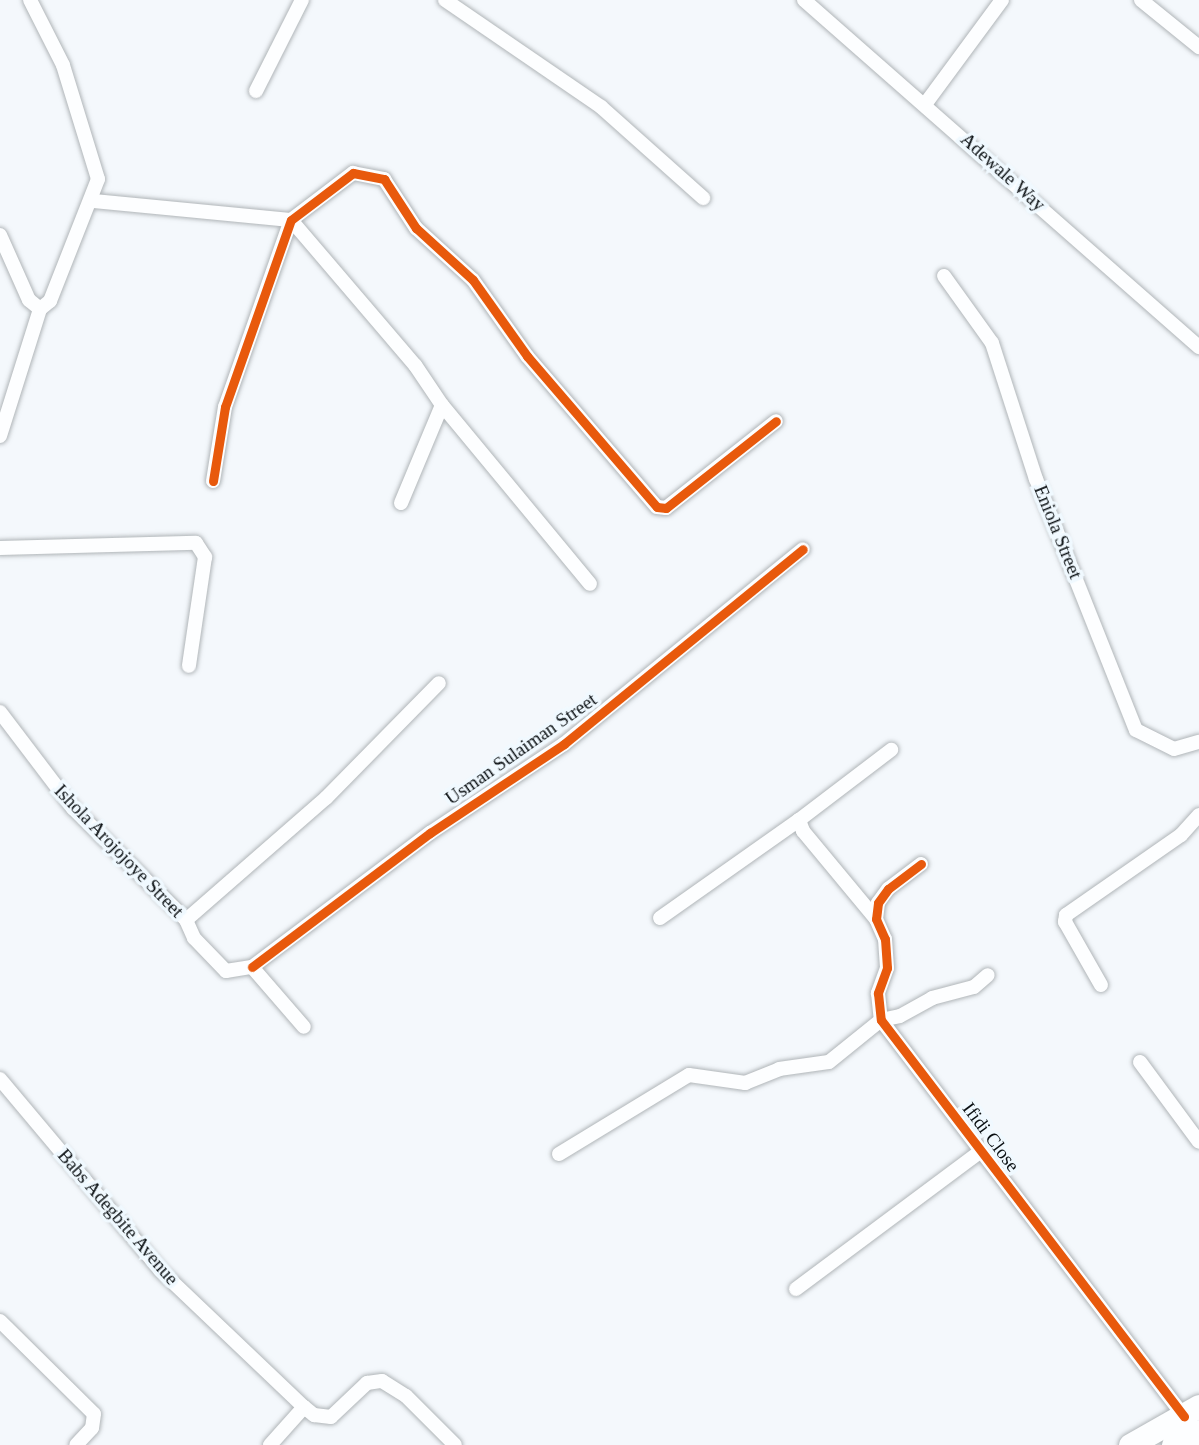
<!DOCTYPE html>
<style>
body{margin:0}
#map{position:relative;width:1199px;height:1445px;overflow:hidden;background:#f4f8fc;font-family:Georgia,serif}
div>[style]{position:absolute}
.roads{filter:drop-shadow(0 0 2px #b0b5b8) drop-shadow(0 0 2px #b0b5b8)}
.street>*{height:14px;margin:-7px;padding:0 7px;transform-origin:7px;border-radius:7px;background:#fdfeff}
.primary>*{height:23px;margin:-11.5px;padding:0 11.5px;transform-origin:11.5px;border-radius:11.5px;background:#fdfeff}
.cycleway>*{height:9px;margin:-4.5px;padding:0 4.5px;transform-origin:4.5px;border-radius:4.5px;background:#e8590c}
span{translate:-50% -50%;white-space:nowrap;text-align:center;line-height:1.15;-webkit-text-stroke:7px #f0f9ff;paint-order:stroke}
.street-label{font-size:19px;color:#0b1013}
</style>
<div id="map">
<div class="roads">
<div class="street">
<i style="left:445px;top:0;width:189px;rotate:34.4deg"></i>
<i style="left:601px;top:107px;width:137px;rotate:41.7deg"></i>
<i style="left:804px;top:0;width:526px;rotate:41.3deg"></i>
<i style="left:1141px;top:0;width:75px;rotate:39deg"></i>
<i style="left:256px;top:91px;width:102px;rotate:-63.2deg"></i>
<i style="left:926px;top:103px;width:128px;rotate:-53.6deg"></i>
<i style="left:93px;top:201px;width:199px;rotate:5.5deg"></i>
<i style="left:291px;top:220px;width:191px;rotate:49.5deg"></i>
<i style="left:415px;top:365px;width:48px;rotate:56deg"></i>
<i style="left:442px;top:405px;width:232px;rotate:50.4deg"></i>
<i style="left:0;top:235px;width:71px;rotate:66deg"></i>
<i style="left:29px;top:300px;width:14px;rotate:39deg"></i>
<i style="left:944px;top:276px;width:82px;rotate:54.4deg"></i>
<i style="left:992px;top:343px;width:143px;rotate:72.1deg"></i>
<i style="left:1036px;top:479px;width:270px;rotate:68.3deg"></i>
<i style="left:1136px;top:730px;width:42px;rotate:26.6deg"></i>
<i style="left:1174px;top:749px;width:26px;rotate:-16deg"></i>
<i style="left:0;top:436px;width:133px;rotate:-72.5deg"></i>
<i style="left:40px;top:309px;width:13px;rotate:-39deg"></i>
<i style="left:50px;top:301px;width:131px;rotate:-68.5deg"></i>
<i style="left:98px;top:179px;width:119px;rotate:-107.1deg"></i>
<i style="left:63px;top:65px;width:73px;rotate:-116.9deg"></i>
<i style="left:213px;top:481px;width:75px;rotate:-80.8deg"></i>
<i style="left:225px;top:407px;width:198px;rotate:-70.6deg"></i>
<i style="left:291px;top:220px;width:78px;rotate:-37.2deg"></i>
<i style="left:353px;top:173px;width:32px;rotate:11deg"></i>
<i style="left:384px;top:179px;width:59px;rotate:56.9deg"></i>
<i style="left:416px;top:228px;width:77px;rotate:42.4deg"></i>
<i style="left:473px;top:280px;width:93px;rotate:54.6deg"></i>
<i style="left:527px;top:356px;width:199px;rotate:49.3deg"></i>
<i style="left:657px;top:507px;width:9px;rotate:6deg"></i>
<i style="left:666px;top:508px;width:140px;rotate:-38.3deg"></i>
<i style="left:401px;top:503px;width:106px;rotate:-67.3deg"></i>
<i style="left:0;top:548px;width:196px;rotate:-1.5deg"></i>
<i style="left:196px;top:543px;width:17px;rotate:57deg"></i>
<i style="left:205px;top:557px;width:110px;rotate:98.4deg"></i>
<i style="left:0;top:712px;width:121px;rotate:52.8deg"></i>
<i style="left:73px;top:808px;width:159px;rotate:44.7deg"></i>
<i style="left:186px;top:920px;width:20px;rotate:66deg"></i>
<i style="left:194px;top:938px;width:46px;rotate:45.9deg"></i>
<i style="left:226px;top:971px;width:26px;rotate:-9deg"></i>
<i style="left:252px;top:967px;width:79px;rotate:49.1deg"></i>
<i style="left:921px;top:864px;width:41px;rotate:142.9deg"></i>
<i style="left:888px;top:889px;width:17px;rotate:126deg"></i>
<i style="left:878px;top:903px;width:16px;rotate:97deg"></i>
<i style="left:876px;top:919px;width:22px;rotate:66deg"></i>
<i style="left:885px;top:939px;width:29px;rotate:86deg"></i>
<i style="left:887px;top:968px;width:27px;rotate:110deg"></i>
<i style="left:878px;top:993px;width:27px;rotate:84deg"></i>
<i style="left:881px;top:1020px;width:499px;rotate:52.6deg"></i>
<i style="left:660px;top:918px;width:170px;rotate:-35.2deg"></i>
<i style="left:876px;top:919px;width:114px;rotate:-129.7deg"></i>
<i style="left:803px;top:831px;width:12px;rotate:-110deg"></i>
<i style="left:799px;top:820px;width:116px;rotate:-37.3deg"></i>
<i style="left:186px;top:920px;width:186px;rotate:-41.1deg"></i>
<i style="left:326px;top:798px;width:161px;rotate:-45.5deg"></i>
<i style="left:252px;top:967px;width:223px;rotate:-37deg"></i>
<i style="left:430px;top:833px;width:161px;rotate:-33.6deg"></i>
<i style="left:564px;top:744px;width:308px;rotate:-39.2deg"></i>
<i style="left:1101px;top:985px;width:73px;rotate:-119.7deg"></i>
<i style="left:1065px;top:922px;width:7px;rotate:-82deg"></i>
<i style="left:1066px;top:915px;width:140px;rotate:-34.8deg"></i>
<i style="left:1181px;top:835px;width:27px;rotate:-48deg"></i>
<i style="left:1140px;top:1062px;width:99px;rotate:53.6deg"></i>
<i style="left:0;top:1079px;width:249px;rotate:50deg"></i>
<i style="left:160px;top:1270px;width:199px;rotate:43.6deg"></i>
<i style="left:559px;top:1154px;width:152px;rotate:-31.3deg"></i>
<i style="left:689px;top:1075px;width:57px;rotate:8.1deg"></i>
<i style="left:745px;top:1083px;width:37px;rotate:-22deg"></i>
<i style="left:779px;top:1069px;width:50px;rotate:-8deg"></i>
<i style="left:829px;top:1062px;width:67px;rotate:-38.9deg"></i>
<i style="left:881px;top:1020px;width:19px;rotate:-12deg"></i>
<i style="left:900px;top:1016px;width:37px;rotate:-29deg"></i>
<i style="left:932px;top:998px;width:43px;rotate:-14.7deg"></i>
<i style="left:974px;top:987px;width:18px;rotate:-41deg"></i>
<i style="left:796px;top:1289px;width:229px;rotate:-36.7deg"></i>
<i style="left:0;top:1321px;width:132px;rotate:44.7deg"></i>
<i style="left:94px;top:1414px;width:14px;rotate:98deg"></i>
<i style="left:92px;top:1428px;width:23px;rotate:133deg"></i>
<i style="left:270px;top:1445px;width:51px;rotate:-48.2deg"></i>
<i style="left:304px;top:1407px;width:13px;rotate:39deg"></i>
<i style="left:314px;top:1415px;width:17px;rotate:7deg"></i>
<i style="left:331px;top:1417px;width:50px;rotate:-43.4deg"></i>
<i style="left:367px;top:1383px;width:15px;rotate:-8deg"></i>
<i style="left:382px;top:1381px;width:28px;rotate:32deg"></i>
<i style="left:406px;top:1396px;width:69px;rotate:45deg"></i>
</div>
<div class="primary">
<i style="left:1130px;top:1445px;width:79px;rotate:-29.5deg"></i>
<i style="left:1173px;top:1445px;width:30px;rotate:-28deg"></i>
</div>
</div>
<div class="cycleway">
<i style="left:213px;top:481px;width:75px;rotate:-80.8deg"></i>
<i style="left:225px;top:407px;width:198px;rotate:-70.6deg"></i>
<i style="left:291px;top:220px;width:78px;rotate:-37.2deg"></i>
<i style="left:353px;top:173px;width:32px;rotate:11deg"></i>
<i style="left:384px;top:179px;width:59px;rotate:56.9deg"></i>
<i style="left:416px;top:228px;width:77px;rotate:42.4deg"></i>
<i style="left:473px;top:280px;width:93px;rotate:54.6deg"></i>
<i style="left:527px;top:356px;width:199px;rotate:49.3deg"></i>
<i style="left:657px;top:507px;width:9px;rotate:6deg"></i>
<i style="left:666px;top:508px;width:140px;rotate:-38.3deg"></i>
<i style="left:921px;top:864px;width:41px;rotate:142.9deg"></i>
<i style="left:888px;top:889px;width:17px;rotate:126deg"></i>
<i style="left:878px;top:903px;width:16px;rotate:97deg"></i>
<i style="left:876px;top:919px;width:22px;rotate:66deg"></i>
<i style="left:885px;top:939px;width:29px;rotate:86deg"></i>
<i style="left:887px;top:968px;width:27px;rotate:110deg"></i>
<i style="left:878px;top:993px;width:27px;rotate:84deg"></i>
<i style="left:881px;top:1020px;width:499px;rotate:52.6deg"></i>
<i style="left:252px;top:967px;width:223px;rotate:-37deg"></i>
<i style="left:430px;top:833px;width:161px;rotate:-33.6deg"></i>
<i style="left:564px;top:744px;width:308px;rotate:-39.2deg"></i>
</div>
<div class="street-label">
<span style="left:1003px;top:172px;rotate:42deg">Adewale Way</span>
<span style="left:1058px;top:532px;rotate:68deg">Eniola Street</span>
<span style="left:521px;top:749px;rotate:-35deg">Usman Sulaiman Street</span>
<span style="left:119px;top:851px;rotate:46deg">Ishola Arojojoye Street</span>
<span style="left:991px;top:1137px;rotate:53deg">Ifidi Close</span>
<span style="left:118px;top:1217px;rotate:49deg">Babs Adegbite Avenue</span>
</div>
</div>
